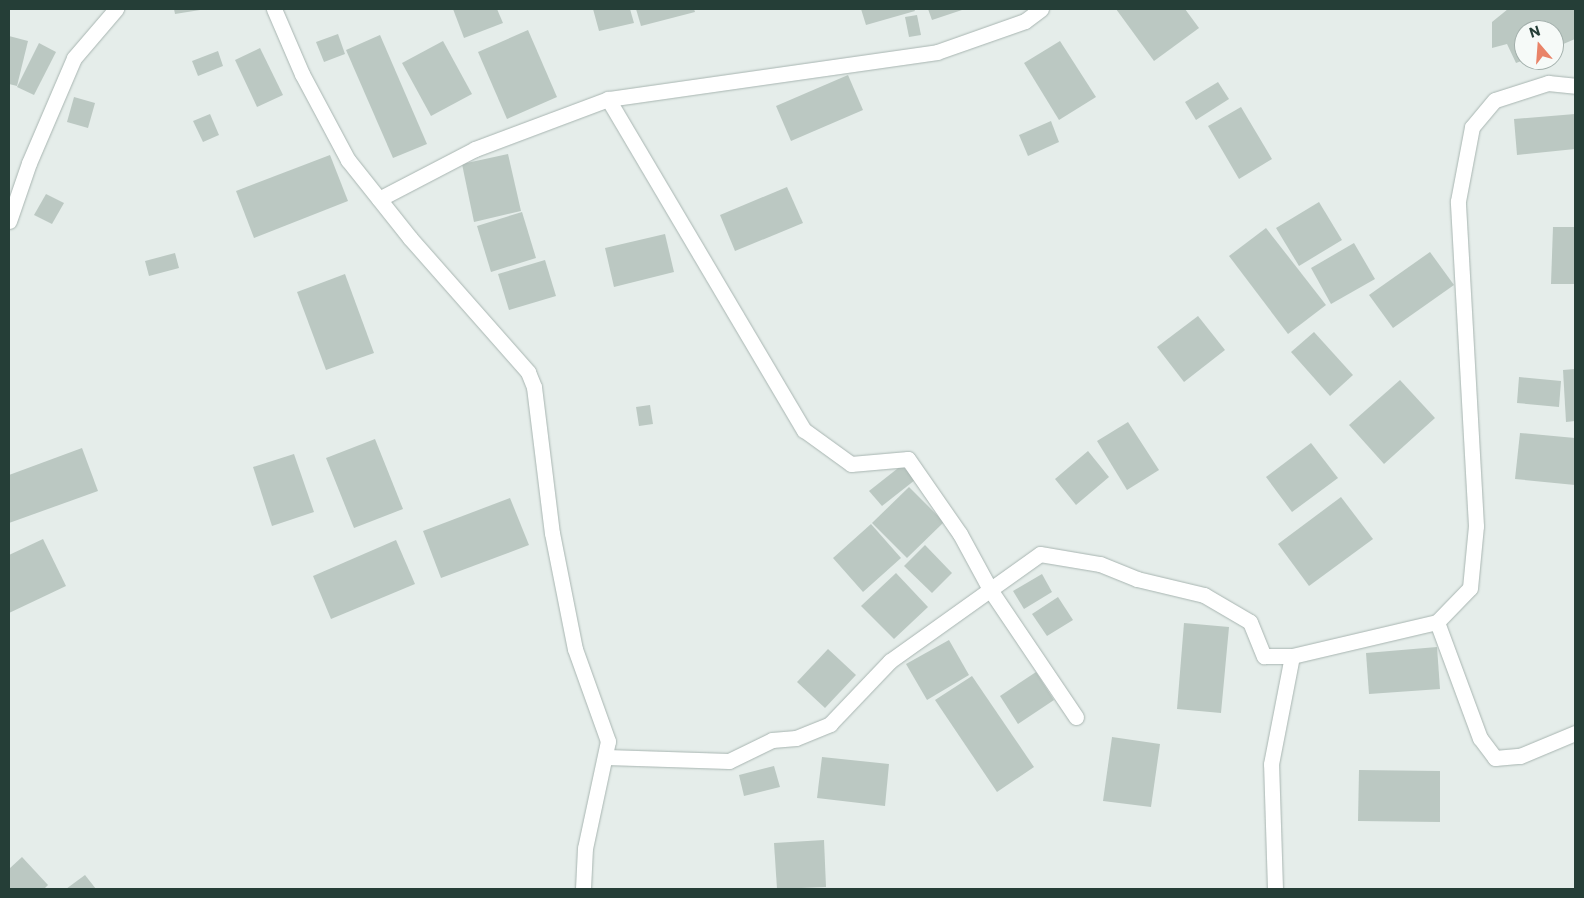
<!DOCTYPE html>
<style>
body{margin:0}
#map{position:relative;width:1584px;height:898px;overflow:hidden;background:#e5edea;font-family:Commissioner,sans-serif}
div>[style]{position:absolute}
.building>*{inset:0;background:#bbc8c2}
.roads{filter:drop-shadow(0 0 1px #a8b5b1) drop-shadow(0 0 1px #a8b5b1)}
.minor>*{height:15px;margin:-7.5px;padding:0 7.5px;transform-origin:7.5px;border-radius:7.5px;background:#fff}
span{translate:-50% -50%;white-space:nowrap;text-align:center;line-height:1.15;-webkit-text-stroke:5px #f6faf8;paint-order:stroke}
.frame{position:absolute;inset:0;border:10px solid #253e37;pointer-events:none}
.north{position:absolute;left:1514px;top:20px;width:50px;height:50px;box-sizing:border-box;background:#f6faf8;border:1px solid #a2afab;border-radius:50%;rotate:342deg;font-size:14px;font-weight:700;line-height:20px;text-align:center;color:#253e37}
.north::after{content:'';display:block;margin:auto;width:18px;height:22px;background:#e98368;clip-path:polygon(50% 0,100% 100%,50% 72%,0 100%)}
</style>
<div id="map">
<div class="building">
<i style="clip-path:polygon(174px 9px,200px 9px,200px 10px,175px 14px)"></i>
<i style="clip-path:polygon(453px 9px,497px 9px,503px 23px,464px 38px)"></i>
<i style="clip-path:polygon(593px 9px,630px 9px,634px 23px,599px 31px)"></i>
<i style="clip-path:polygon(636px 9px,694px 9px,695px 12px,641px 26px)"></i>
<i style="clip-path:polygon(861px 9px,914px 9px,915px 11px,866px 25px)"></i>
<i style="clip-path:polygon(928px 9px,965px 9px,932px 20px)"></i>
<i style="clip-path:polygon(1116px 9px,1185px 9px,1199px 28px,1154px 61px)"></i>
<i style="clip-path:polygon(1508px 9px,1575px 9px,1575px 39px,1554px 48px,1554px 30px,1524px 30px,1524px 60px,1516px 63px,1507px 44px,1492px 48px,1492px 22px)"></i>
<i style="clip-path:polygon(917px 15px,921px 35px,909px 37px,905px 17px)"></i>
<i style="clip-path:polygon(528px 30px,557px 97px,507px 119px,478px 52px)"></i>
<i style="clip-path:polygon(338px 34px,345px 54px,324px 62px,316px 42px)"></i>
<i style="clip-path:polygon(380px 35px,427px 144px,393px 158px,346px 50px)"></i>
<i style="clip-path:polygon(9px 36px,28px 41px,17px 86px,9px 84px)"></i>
<i style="clip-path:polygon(443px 41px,472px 94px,431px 116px,402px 63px)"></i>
<i style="clip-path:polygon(1060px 41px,1096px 97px,1059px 120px,1024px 63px)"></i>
<i style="clip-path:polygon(39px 43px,56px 52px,34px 95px,17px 87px)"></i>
<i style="clip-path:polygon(260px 48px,283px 95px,257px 107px,235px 60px)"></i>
<i style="clip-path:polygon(218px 51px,223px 66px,198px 76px,192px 61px)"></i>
<i style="clip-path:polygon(848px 75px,863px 110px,791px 141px,776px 106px)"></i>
<i style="clip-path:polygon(1218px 82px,1229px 99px,1196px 120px,1185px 102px)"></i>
<i style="clip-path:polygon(74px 97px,95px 103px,88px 128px,67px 122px)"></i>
<i style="clip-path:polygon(1241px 107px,1272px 159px,1239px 179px,1208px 126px)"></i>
<i style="clip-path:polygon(210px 114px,219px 135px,203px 142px,193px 121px)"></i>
<i style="clip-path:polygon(1575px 114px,1575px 149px,1517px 155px,1514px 119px)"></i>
<i style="clip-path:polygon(1051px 121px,1059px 142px,1028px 156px,1019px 135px)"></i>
<i style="clip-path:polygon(508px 154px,521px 211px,474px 222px,462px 164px)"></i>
<i style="clip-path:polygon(330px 155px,348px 201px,254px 238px,236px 191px)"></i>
<i style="clip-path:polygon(787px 187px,803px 223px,735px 251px,720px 215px)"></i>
<i style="clip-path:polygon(46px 194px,64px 203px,52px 224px,34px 215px)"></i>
<i style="clip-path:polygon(1319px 202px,1342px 240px,1299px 266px,1276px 228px)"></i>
<i style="clip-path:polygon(522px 212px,536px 258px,491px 272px,477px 226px)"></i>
<i style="clip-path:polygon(1553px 227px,1575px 227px,1575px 284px,1551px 284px)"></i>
<i style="clip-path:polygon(1266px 228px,1326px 305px,1288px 334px,1229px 256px)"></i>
<i style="clip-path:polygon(665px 234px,674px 272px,614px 287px,605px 248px)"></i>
<i style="clip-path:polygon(1354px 243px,1375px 279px,1331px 304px,1311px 268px)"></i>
<i style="clip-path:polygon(1430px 252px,1454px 285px,1393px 328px,1369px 295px)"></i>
<i style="clip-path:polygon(175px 253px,179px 268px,149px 276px,145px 261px)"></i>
<i style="clip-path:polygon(545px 260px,556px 296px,509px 310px,498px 274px)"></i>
<i style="clip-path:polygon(345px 274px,374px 353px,326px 370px,297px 292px)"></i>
<i style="clip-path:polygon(1198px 316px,1225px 350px,1184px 382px,1157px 347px)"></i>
<i style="clip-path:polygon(1314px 332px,1353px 375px,1330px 396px,1291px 352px)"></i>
<i style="clip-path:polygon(1575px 369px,1575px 421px,1566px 422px,1563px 370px)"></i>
<i style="clip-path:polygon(1519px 377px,1561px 381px,1559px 407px,1517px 403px)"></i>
<i style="clip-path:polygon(1400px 380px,1435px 418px,1384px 464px,1349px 425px)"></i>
<i style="clip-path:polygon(650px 405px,653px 424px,639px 426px,636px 407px)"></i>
<i style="clip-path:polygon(1128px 422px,1159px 470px,1127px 490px,1097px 441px)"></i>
<i style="clip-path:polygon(1520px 433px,1575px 438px,1575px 485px,1515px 479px)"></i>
<i style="clip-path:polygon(375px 439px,403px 509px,354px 528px,326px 458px)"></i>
<i style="clip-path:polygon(1311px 443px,1338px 478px,1292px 512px,1266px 477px)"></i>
<i style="clip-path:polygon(82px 448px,98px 491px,9px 523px,9px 475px)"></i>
<i style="clip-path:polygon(1088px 451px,1109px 477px,1076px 505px,1055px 479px)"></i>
<i style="clip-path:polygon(294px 454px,314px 512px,272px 526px,253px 467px)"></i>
<i style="clip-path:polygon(902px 465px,915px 480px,882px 506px,869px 491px)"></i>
<i style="clip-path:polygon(909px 487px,944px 522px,907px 558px,872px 523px)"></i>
<i style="clip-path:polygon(1341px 497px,1373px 539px,1309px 586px,1278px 544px)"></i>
<i style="clip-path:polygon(510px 498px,529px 545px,441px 578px,423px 531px)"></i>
<i style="clip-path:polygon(871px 524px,901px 558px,863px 592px,833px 558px)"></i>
<i style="clip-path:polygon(43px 539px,66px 586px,9px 613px,9px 555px)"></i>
<i style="clip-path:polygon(396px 540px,415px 584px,331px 619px,313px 576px)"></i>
<i style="clip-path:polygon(925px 545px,952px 573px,932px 593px,904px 566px)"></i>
<i style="clip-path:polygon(896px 573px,928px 607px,894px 639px,861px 606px)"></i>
<i style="clip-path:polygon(1042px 574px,1052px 592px,1024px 609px,1013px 591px)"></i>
<i style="clip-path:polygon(1058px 597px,1073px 620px,1047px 636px,1032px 614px)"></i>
<i style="clip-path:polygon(1184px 623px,1229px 627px,1221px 713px,1177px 709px)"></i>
<i style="clip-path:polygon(949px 640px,969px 675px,927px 700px,906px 664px)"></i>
<i style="clip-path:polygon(1437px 647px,1440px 689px,1369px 694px,1366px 653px)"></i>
<i style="clip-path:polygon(828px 649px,856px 675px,825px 708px,797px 682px)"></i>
<i style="clip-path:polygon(1036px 672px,1054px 700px,1018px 724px,1000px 696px)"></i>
<i style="clip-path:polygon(972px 676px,1034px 767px,997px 792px,935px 700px)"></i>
<i style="clip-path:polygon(1112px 737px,1160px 744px,1151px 807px,1103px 801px)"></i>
<i style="clip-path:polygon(822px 757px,889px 764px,885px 806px,817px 798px)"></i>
<i style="clip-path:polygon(774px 766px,780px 787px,744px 796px,739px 775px)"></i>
<i style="clip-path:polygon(1359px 770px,1440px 771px,1440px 822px,1358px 821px)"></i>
<i style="clip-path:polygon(824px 840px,826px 887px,777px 889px,774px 843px)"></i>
<i style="clip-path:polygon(22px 857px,48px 885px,44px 889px,9px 889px,9px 869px)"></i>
<i style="clip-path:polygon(85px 875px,96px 889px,66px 889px)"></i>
</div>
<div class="roads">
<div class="minor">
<i style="left:274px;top:9px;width:71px;rotate:66.7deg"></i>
<i style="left:302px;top:74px;width:98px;rotate:61.9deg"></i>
<i style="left:348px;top:160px;width:100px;rotate:51.5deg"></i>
<i style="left:410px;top:238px;width:179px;rotate:48.6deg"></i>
<i style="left:528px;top:372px;width:16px;rotate:68deg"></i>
<i style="left:534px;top:387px;width:147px;rotate:83deg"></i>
<i style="left:552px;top:533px;width:118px;rotate:78.8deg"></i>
<i style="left:575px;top:649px;width:98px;rotate:70.3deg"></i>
<i style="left:608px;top:741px;width:109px;rotate:102.1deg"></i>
<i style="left:585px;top:848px;width:41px;rotate:92.8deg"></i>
<i style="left:608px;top:99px;width:385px;rotate:59.4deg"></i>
<i style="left:804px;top:430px;width:58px;rotate:35.9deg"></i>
<i style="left:851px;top:464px;width:57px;rotate:-5deg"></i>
<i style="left:908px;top:459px;width:91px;rotate:55.3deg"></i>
<i style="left:960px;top:534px;width:65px;rotate:61.5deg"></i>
<i style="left:991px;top:591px;width:152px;rotate:56deg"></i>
<i style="left:379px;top:199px;width:108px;rotate:-27.5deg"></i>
<i style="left:475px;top:149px;width:142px;rotate:-20.6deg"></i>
<i style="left:608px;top:99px;width:332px;rotate:-8.1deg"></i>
<i style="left:937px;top:52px;width:93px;rotate:-19.4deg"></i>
<i style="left:1025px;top:21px;width:20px;rotate:-37deg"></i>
<i style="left:9px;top:221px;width:61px;rotate:-71deg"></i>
<i style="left:29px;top:163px;width:114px;rotate:-66.8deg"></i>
<i style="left:74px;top:58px;width:65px;rotate:-49.4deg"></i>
<i style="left:1437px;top:622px;width:47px;rotate:-45.9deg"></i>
<i style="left:1470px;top:588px;width:62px;rotate:-84.5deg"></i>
<i style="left:1476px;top:526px;width:325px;rotate:-93.2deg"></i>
<i style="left:1458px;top:201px;width:75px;rotate:-79.3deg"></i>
<i style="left:1472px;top:127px;width:35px;rotate:-50deg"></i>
<i style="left:1495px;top:100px;width:56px;rotate:-17.8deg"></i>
<i style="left:1548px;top:83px;width:27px;rotate:6deg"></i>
<i style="left:606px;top:757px;width:123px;rotate:1.9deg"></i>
<i style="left:729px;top:761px;width:48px;rotate:-26deg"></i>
<i style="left:772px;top:740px;width:24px;rotate:-5deg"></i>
<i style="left:796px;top:738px;width:37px;rotate:-22deg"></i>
<i style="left:830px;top:724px;width:87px;rotate:-46.4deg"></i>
<i style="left:890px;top:661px;width:184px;rotate:-35.5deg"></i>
<i style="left:1040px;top:554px;width:61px;rotate:9.5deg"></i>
<i style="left:1100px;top:564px;width:40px;rotate:22deg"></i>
<i style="left:1137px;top:579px;width:69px;rotate:13.4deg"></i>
<i style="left:1204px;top:595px;width:53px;rotate:30.4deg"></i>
<i style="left:1250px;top:622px;width:37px;rotate:68deg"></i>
<i style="left:1264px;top:656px;width:28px"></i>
<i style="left:1292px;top:656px;width:149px;rotate:-13.2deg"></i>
<i style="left:1437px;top:622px;width:124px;rotate:69.7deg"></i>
<i style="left:1480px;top:738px;width:25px;rotate:53deg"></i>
<i style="left:1495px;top:758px;width:25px;rotate:-5deg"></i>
<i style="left:1520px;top:756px;width:60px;rotate:-22.7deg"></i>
<i style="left:1275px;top:889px;width:125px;rotate:-91.8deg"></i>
<i style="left:1271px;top:764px;width:110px;rotate:-79deg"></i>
</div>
</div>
<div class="frame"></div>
<div class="north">N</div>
</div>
